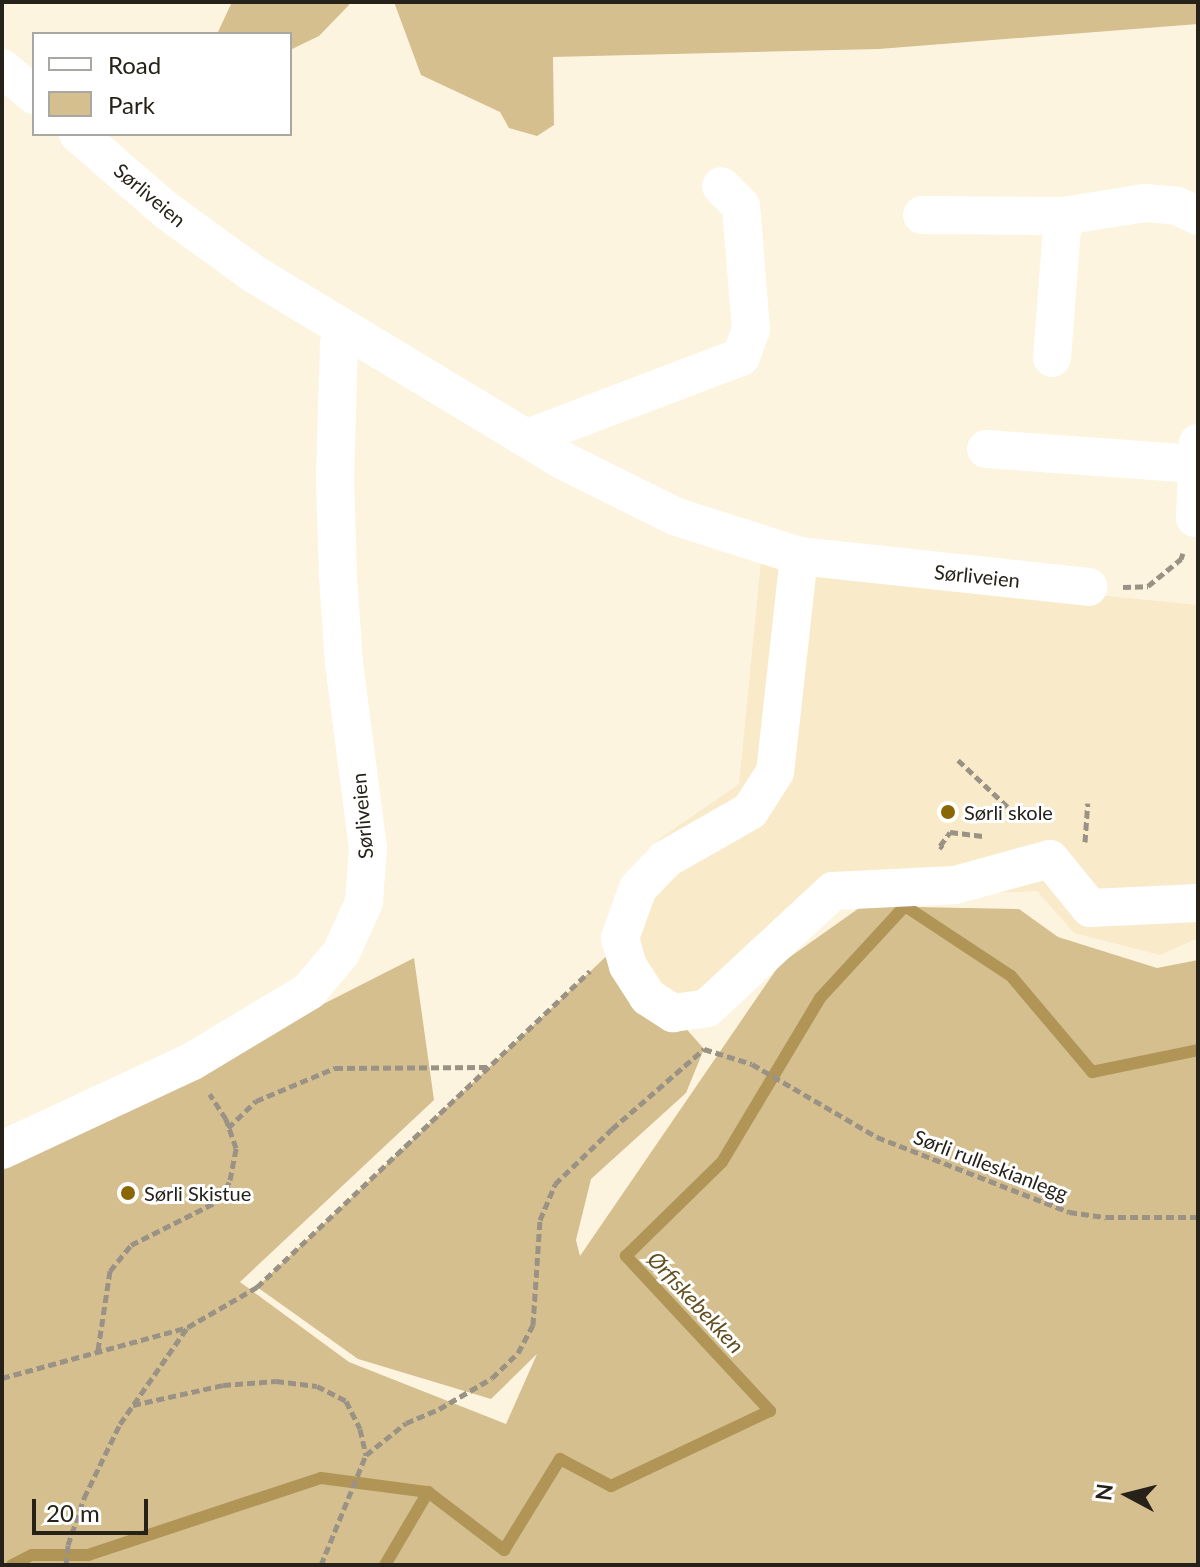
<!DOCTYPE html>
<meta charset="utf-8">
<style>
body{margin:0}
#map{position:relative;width:1200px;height:1567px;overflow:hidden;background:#fdf4e0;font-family:Lato,sans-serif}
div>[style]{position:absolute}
.built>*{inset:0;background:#f9eaca}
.green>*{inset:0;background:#d5bf8f}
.stream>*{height:12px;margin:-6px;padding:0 6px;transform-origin:6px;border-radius:6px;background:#b09557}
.path>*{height:5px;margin-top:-2.5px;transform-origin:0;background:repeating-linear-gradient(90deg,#9a9385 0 8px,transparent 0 12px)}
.minor>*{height:38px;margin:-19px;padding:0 19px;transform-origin:19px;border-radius:19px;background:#fff}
.dots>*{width:22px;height:22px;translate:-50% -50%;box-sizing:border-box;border:4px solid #fff;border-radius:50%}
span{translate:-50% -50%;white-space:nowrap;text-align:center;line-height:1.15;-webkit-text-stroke:6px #fff;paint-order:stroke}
.street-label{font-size:20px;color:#262219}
.poi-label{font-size:20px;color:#262219}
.left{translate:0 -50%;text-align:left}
.water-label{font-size:22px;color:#624e1e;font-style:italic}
.frame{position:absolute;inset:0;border:4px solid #262219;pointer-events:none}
.legend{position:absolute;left:32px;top:32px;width:260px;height:104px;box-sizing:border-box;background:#fff;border:2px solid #a8a7a3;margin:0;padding:10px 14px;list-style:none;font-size:24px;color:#262219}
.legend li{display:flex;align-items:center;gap:16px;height:40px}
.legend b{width:40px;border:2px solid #a8a7a3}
.north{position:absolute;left:1088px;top:1455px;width:80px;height:80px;-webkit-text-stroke:6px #fff;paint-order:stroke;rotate:277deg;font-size:22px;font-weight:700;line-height:32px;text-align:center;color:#262219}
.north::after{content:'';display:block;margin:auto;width:28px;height:36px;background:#262219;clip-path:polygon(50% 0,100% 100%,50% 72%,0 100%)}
.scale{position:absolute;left:32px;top:1499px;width:116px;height:36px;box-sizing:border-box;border:4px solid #262219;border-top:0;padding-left:10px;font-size:24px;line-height:28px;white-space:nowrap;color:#262219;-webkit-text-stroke:6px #fff;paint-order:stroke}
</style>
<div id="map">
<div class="built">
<i style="clip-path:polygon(761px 561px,1198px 605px,1198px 938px,1160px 955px,1074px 933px,1037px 891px,855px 899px,685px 1029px,615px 948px,623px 879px,658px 840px,739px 784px)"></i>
</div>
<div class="green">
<i style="clip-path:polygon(232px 2px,349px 2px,349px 5px,319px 36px,290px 50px,290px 34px,217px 34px)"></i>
<i style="clip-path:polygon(394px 2px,1198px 2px,1198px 24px,879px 49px,553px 57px,554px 125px,537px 136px,509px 128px,500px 112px,421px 75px)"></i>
<i style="clip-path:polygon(862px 906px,1019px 909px,1058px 937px,1157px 968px,1198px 960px,1198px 1565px,2px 1565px,2px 1167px,414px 958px,434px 1100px,240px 1282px,349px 1362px,506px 1424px,537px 1354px,491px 1399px,358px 1359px,257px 1287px,615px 948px,704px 1049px,686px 1093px,591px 1179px,576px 1240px,580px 1256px,780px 964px)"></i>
</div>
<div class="stream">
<i style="left:12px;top:1565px;width:22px;rotate:-27deg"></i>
<i style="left:32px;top:1555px;width:56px"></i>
<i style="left:88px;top:1555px;width:245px;rotate:-18.3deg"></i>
<i style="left:321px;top:1478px;width:108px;rotate:7.5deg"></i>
<i style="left:385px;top:1565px;width:85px;rotate:-59.5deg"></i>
<i style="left:428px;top:1492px;width:96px;rotate:37.3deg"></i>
<i style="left:504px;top:1550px;width:107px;rotate:-58.4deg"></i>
<i style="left:560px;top:1459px;width:58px;rotate:27.9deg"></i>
<i style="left:611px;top:1486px;width:176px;rotate:-25.3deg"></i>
<i style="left:770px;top:1411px;width:212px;rotate:-132.9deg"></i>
<i style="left:626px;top:1256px;width:134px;rotate:-44.4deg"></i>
<i style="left:722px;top:1162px;width:191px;rotate:-59.1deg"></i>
<i style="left:820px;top:998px;width:125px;rotate:-47.3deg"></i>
<i style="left:905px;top:906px;width:127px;rotate:33.4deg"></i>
<i style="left:1011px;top:976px;width:126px;rotate:49.8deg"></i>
<i style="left:1092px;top:1072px;width:108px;rotate:-11.7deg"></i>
</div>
<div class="path">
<i style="left:1123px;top:587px;width:25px;rotate:-2deg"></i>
<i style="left:1148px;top:586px;width:43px;rotate:-39.3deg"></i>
<i style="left:1181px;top:559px;width:6px;rotate:-72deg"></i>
<i style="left:958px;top:760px;width:73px;rotate:43.3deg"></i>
<i style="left:1011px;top:810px;width:34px;rotate:17deg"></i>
<i style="left:1085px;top:842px;width:39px;rotate:-86deg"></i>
<i style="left:943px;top:848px;width:4px;rotate:-146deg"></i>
<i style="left:940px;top:846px;width:17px;rotate:-54deg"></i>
<i style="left:950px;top:832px;width:33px;rotate:7deg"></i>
<i style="left:228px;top:1128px;width:39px;rotate:-44deg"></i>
<i style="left:256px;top:1101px;width:86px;rotate:-22.7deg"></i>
<i style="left:335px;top:1068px;width:154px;rotate:-0.4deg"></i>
<i style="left:98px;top:1350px;width:80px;rotate:-81.4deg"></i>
<i style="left:110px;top:1271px;width:33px;rotate:-51deg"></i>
<i style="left:131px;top:1245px;width:100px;rotate:-26.8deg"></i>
<i style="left:220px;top:1200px;width:22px;rotate:-63deg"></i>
<i style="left:230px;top:1180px;width:33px;rotate:-79deg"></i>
<i style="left:236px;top:1148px;width:31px;rotate:-109deg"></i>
<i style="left:226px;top:1119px;width:30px;rotate:-123deg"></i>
<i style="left:2px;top:1378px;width:193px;rotate:-15.3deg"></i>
<i style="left:188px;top:1327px;width:80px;rotate:-30.1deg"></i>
<i style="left:257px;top:1287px;width:459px;rotate:-43.5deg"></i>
<i style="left:133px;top:1405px;width:92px;rotate:-12.5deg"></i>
<i style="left:223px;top:1385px;width:53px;rotate:-4.3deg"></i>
<i style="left:276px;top:1381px;width:41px;rotate:7deg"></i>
<i style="left:317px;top:1386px;width:33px;rotate:27deg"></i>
<i style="left:346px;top:1401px;width:31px;rotate:63deg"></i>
<i style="left:360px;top:1429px;width:27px;rotate:77deg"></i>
<i style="left:66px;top:1565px;width:20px;rotate:-84deg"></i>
<i style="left:68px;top:1545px;width:50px;rotate:-71.2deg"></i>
<i style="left:84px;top:1498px;width:82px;rotate:-64.1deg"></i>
<i style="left:120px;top:1424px;width:117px;rotate:-55.1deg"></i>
<i style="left:321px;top:1565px;width:119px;rotate:-67.8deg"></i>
<i style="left:366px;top:1455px;width:51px;rotate:-38.7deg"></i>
<i style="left:406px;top:1423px;width:36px;rotate:-23deg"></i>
<i style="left:439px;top:1409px;width:61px;rotate:-30.3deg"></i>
<i style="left:492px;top:1378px;width:36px;rotate:-44deg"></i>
<i style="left:518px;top:1353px;width:32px;rotate:-62deg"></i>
<i style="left:533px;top:1325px;width:105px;rotate:-86.2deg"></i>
<i style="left:540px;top:1220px;width:39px;rotate:-67deg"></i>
<i style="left:555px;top:1184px;width:79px;rotate:-44deg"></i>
<i style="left:612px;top:1129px;width:122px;rotate:-41deg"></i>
<i style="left:704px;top:1049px;width:50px;rotate:17.4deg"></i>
<i style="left:752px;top:1064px;width:145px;rotate:30.3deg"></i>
<i style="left:877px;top:1137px;width:206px;rotate:21.3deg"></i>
<i style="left:1069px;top:1212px;width:37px;rotate:8deg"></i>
<i style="left:1106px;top:1217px;width:92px"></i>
</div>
<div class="minor">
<i style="left:2px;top:68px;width:42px;rotate:40.2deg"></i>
<i style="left:78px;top:134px;width:118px;rotate:40.9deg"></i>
<i style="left:167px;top:211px;width:107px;rotate:35.9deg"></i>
<i style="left:254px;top:274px;width:362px;rotate:31.1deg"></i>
<i style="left:564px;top:461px;width:126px;rotate:26.4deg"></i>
<i style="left:677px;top:517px;width:128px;rotate:17.7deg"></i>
<i style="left:799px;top:556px;width:291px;rotate:6.1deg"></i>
<i style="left:922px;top:215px;width:141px;rotate:0.4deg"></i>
<i style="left:1063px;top:216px;width:83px;rotate:-9deg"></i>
<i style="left:1145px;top:203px;width:32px;rotate:5deg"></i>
<i style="left:1177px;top:206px;width:23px;rotate:25deg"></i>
<i style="left:1052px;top:358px;width:142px;rotate:-85.6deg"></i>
<i style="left:530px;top:437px;width:226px;rotate:-20.8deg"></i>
<i style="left:741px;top:357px;width:29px;rotate:-70deg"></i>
<i style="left:751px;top:330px;width:124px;rotate:-94.6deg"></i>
<i style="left:741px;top:206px;width:28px;rotate:-135deg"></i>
<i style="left:986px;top:449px;width:210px;rotate:4.1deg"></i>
<i style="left:1195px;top:518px;width:75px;rotate:-87.7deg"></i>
<i style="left:799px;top:556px;width:217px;rotate:96.3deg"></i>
<i style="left:775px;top:772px;width:46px;rotate:122.7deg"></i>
<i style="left:750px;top:811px;width:97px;rotate:150.3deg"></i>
<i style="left:666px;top:859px;width:40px;rotate:134deg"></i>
<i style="left:638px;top:888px;width:53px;rotate:109.8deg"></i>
<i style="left:620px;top:938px;width:29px;rotate:74deg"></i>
<i style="left:628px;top:966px;width:37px;rotate:57deg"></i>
<i style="left:648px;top:997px;width:30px;rotate:33deg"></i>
<i style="left:673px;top:1013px;width:34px;rotate:-8deg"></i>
<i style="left:707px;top:1008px;width:172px;rotate:-42.9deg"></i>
<i style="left:833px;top:891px;width:122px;rotate:-2.8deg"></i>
<i style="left:955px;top:885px;width:98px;rotate:-15.3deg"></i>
<i style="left:1050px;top:859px;width:63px;rotate:50.8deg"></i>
<i style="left:1090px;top:908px;width:108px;rotate:-2.7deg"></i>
<i style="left:2px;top:1150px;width:208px;rotate:-25deg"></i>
<i style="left:191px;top:1062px;width:138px;rotate:-31deg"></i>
<i style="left:309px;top:991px;width:50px;rotate:-49.9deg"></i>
<i style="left:341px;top:953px;width:56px;rotate:-65.7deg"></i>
<i style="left:364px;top:902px;width:54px;rotate:-85.8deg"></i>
<i style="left:368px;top:848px;width:186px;rotate:-97.4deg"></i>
<i style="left:344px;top:664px;width:89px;rotate:-93.9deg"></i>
<i style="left:338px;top:575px;width:97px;rotate:-91.8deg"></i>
<i style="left:335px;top:478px;width:134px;rotate:-88.3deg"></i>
<i style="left:339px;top:344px;width:16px;rotate:-63deg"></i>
</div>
<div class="dots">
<i style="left:948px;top:812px;background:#886704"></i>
<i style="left:128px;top:1193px;background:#886704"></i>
</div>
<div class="street-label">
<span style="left:150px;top:195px;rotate:40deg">Sørliveien</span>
<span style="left:977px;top:576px;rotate:6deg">Sørliveien</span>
<span style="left:362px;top:816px;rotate:-95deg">Sørliveien</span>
<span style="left:991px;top:1165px;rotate:21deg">Sørli rulleskianlegg</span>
</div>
<div class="poi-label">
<span class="left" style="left:964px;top:812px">Sørli skole</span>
<span class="left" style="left:144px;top:1193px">Sørli Skistue</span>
</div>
<div class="water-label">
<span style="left:696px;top:1302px;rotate:47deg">Ørfiskebekken</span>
</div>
<div class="frame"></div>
<ul class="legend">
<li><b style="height:10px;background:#fff"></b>Road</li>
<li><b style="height:22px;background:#d5bf8f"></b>Park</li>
</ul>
<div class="north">N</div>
<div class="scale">20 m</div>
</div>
